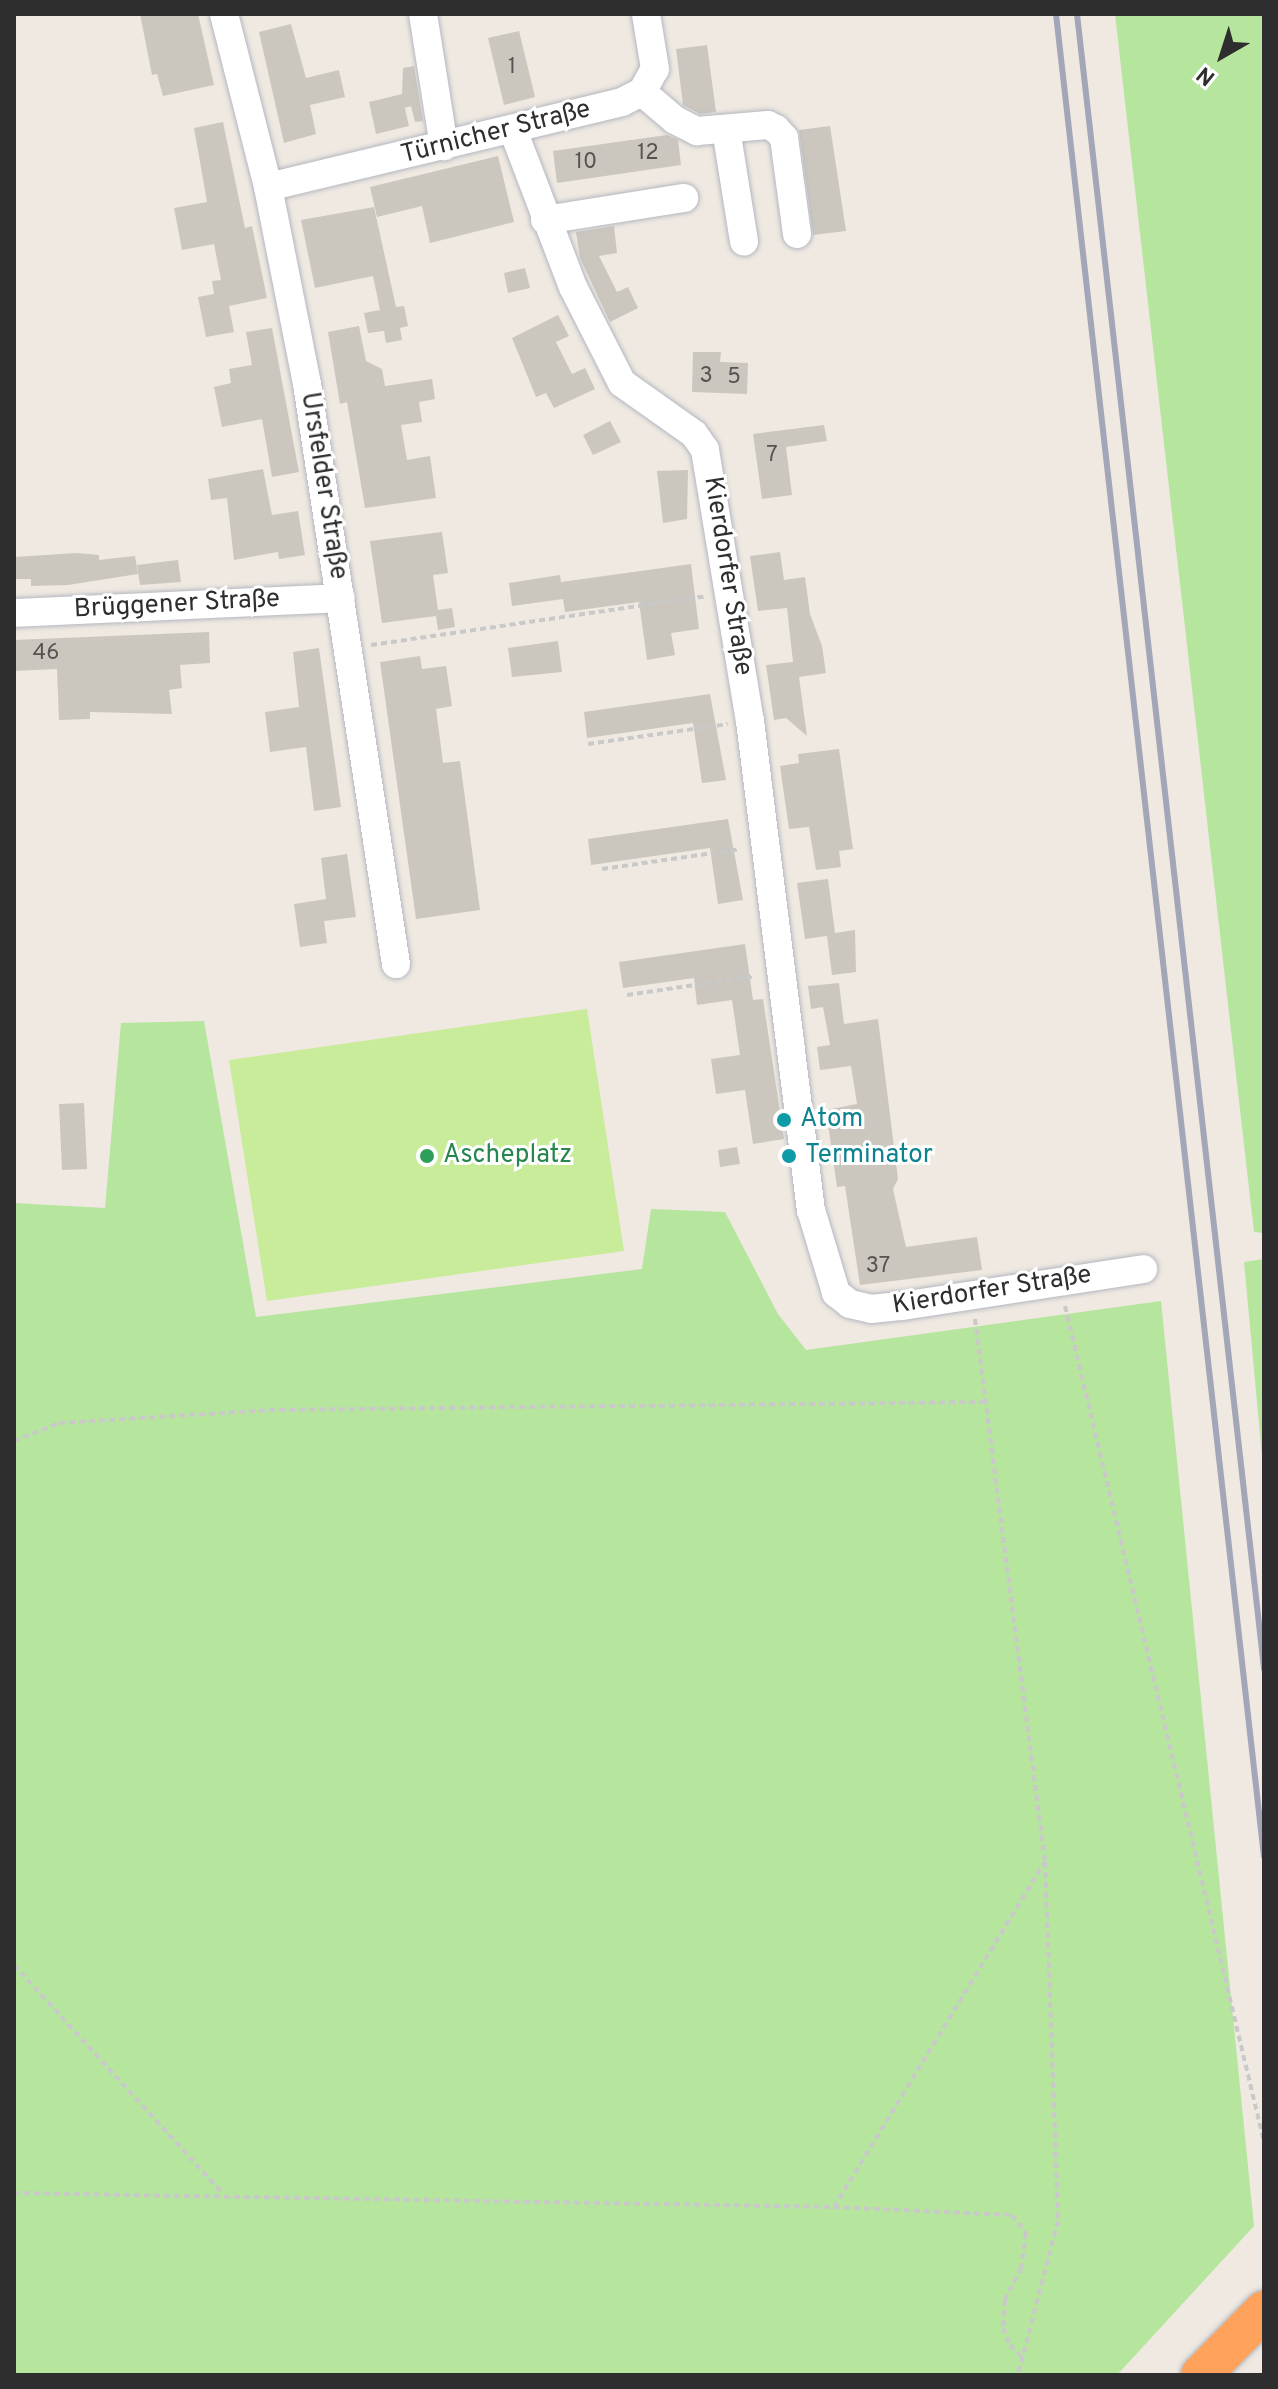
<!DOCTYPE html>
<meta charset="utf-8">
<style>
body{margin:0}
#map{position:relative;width:1278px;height:2389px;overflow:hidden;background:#efe9e1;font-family:Overpass,sans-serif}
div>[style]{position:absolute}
.green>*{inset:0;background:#b6e59e}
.pitch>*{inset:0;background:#c9ec9a}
.building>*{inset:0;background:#cbc7bf}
.path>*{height:4px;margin-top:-2px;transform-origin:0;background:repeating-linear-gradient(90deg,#c9c9c9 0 6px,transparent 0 10px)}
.roads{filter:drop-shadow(0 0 2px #b4b7c1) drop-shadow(0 0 2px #b4b7c1)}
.minor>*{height:28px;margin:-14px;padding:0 14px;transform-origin:14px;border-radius:14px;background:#fff}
.highway>*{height:40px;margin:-20px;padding:0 20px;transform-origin:20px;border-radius:20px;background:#ffa35c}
.rail>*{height:6px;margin:-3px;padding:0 3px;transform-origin:3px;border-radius:3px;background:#a3a6b8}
.dots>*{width:22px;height:22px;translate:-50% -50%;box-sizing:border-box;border:4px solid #fff;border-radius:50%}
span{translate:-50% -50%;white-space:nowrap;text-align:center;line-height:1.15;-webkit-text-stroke:6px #fff;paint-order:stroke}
.number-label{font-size:22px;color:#555452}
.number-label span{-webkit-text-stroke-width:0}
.street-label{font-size:26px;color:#2e2e2e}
.culture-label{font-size:26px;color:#0d838f}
.left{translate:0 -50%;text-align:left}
.leisure-label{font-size:26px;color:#27864d}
.frame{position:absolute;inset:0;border:16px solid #2e2e2e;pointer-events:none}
.north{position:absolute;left:1182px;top:16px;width:80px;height:80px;-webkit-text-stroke:6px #fff;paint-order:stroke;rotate:219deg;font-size:22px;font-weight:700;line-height:32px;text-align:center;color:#2e2e2e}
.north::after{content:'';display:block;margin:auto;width:28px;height:36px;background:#2e2e2e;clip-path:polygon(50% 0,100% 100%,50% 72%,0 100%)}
</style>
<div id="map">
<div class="green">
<i style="clip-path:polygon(1115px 14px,1264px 14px,1264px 1233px,1254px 1232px)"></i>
<i style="clip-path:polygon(204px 1021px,256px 1317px,642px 1269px,651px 1209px,725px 1212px,778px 1314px,806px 1350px,1161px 1301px,1254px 2226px,1117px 2375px,14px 2375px,14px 1203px,105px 1208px,121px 1023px)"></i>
<i style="clip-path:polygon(1264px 1259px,1264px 1477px,1244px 1262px)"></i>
</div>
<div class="pitch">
<i style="clip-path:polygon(587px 1009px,624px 1251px,267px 1301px,229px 1060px)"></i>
</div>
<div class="building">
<i style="clip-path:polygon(140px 14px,198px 14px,214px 85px,163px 96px,157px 74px,152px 75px)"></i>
<i style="clip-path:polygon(291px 24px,306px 78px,339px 70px,345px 97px,310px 105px,316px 134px,284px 143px,259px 32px)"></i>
<i style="clip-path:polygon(519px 31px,535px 97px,504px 105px,488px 38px)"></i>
<i style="clip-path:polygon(707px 45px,716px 112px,700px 114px,683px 105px,676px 49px)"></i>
<i style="clip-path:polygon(414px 66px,423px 121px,415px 122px,411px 106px,405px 108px,403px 100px,409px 126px,376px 134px,369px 102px,402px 94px,403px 68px)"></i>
<i style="clip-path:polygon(223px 122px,245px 228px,252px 226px,267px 298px,229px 306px,234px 332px,206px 337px,198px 297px,214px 294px,212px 281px,221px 280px,214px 244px,182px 250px,174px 208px,207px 202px,194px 128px)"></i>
<i style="clip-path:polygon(830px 126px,846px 231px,813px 235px,799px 130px)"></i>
<i style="clip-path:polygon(667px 135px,678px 140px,681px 165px,557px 183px,553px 151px)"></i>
<i style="clip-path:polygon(498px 156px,514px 222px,430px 243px,422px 206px,377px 217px,370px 187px)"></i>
<i style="clip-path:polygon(374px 207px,396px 307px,404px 306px,408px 326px,400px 328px,402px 340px,386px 343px,384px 331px,368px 333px,364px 313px,380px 310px,373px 276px,315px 288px,301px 220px)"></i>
<i style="clip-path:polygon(614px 226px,617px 253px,599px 256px,617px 292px,628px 287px,638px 308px,610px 322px,580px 258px,576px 232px)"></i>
<i style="clip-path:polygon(525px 268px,530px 288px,508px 293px,504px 273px)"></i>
<i style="clip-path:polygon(558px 315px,569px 336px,556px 342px,572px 374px,585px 368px,595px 389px,554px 408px,546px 393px,536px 397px,512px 338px)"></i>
<i style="clip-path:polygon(359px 326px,366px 361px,382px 369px,385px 386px,432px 379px,435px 399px,419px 402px,422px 422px,401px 425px,407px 460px,430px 456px,436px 498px,365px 508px,347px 402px,340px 404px,328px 332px)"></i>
<i style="clip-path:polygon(272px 328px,299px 472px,272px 477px,262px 419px,222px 427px,214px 387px,231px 383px,229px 369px,252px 365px,246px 332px)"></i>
<i style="clip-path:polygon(693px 352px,721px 352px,720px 362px,748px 363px,747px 394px,692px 392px)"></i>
<i style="clip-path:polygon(610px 421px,621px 442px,593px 455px,583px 435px)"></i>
<i style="clip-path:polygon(824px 425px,827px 441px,786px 447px,792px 495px,762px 499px,753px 434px)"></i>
<i style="clip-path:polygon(263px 469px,272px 515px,298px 511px,305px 555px,279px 559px,278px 552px,234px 560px,227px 498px,211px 500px,208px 479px)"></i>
<i style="clip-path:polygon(688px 470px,687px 519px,663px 523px,657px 471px)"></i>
<i style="clip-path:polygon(442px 532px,448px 573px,433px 575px,438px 610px,452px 608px,455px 627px,438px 630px,436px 616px,382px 623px,370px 541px)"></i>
<i style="clip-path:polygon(780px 552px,784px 580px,805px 577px,810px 614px,822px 646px,826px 673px,799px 677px,807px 736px,786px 718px,774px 720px,766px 665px,793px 662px,787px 608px,758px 611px,750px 556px)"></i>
<i style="clip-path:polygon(77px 553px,99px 555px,99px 560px,135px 556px,138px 574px,68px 585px,31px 586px,31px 579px,14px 579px,14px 557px)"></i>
<i style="clip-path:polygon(178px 560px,181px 582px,140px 585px,137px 565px)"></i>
<i style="clip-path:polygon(691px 564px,699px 629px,671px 633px,675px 655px,647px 660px,639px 602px,565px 612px,563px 599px,512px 606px,509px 583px,560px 575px,561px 582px)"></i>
<i style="clip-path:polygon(209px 632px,210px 663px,180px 665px,182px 688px,169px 690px,172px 714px,90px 712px,90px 719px,59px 720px,57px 669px,14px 671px,14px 640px)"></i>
<i style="clip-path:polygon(558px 641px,562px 672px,512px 677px,508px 648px)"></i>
<i style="clip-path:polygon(319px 648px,341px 807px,314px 811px,306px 747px,270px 752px,265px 712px,299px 707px,293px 652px)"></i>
<i style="clip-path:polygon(420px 656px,422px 669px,446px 666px,452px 706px,436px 709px,443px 763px,460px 761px,480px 910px,416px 919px,380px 662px)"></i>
<i style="clip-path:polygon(710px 694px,726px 780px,702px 783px,693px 723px,587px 738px,584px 712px)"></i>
<i style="clip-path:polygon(839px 749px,853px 849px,839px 851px,841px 867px,816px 870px,809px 827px,789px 829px,780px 766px,799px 763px,798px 754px)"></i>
<i style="clip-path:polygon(728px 819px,743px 900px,718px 904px,710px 848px,591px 865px,588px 839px)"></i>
<i style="clip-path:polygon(347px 854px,356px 917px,324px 921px,327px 943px,300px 947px,294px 904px,326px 899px,321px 858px)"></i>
<i style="clip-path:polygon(828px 879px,835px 933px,855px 930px,856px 972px,832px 975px,827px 936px,805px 939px,797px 883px)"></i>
<i style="clip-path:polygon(745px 944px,753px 1000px,763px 999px,784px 1139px,753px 1144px,745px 1090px,716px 1094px,711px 1059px,740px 1055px,732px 1000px,697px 1005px,694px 978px,623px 988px,619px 962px)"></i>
<i style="clip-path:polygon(839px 983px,844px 1024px,878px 1019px,898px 1179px,893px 1189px,906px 1247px,977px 1237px,982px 1270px,860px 1285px,845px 1186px,837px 1187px,826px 1110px,857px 1104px,851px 1066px,820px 1070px,817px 1047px,830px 1045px,823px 1007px,811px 1009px,808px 986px)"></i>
<i style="clip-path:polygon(84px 1103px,87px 1169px,62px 1170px,59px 1104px)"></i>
<i style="clip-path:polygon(737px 1147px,740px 1164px,720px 1167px,718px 1150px)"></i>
</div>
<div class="path">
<i style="left:371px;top:645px;width:340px;rotate:-8.3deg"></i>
<i style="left:588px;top:744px;width:141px;rotate:-8.1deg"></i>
<i style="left:602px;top:869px;width:139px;rotate:-8.2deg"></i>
<i style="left:627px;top:995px;width:130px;rotate:-8.4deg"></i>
<i style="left:1065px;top:1306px;width:859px;rotate:76.61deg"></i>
<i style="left:975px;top:1319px;width:547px;rotate:82.65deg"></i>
<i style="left:1045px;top:1862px;width:359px;rotate:87.9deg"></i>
<i style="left:1058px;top:2221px;width:159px;rotate:104.6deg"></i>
<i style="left:14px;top:1441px;width:48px;rotate:-21.8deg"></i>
<i style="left:59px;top:1423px;width:210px;rotate:-3.5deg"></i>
<i style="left:269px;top:1410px;width:716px;rotate:-0.64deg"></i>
<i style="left:14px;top:1965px;width:309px;rotate:47.6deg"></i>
<i style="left:14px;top:2193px;width:820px;rotate:0.98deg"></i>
<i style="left:834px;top:2207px;width:404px;rotate:-58.6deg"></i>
<i style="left:834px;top:2207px;width:178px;rotate:2.6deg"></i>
<i style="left:1012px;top:2215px;width:23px;rotate:52deg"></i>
<i style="left:1026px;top:2233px;width:35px;rotate:98deg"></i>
<i style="left:1021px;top:2268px;width:36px;rotate:117deg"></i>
<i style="left:1005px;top:2300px;width:28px;rotate:94deg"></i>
<i style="left:1003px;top:2328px;width:18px;rotate:68deg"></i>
<i style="left:1010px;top:2345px;width:18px;rotate:45deg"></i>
</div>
<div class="roads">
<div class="minor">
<i style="left:224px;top:14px;width:179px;rotate:75.7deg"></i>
<i style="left:268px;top:187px;width:201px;rotate:78.8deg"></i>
<i style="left:307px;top:384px;width:587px;rotate:81.28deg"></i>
<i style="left:423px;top:14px;width:134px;rotate:81deg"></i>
<i style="left:642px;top:92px;width:43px;rotate:40.3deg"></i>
<i style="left:675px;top:120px;width:25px;rotate:27deg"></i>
<i style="left:697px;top:131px;width:71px;rotate:-4.8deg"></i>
<i style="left:768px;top:125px;width:9px;rotate:27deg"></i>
<i style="left:776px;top:129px;width:12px;rotate:48deg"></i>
<i style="left:784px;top:138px;width:97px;rotate:82.3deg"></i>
<i style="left:726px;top:129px;width:114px;rotate:80.9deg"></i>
<i style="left:513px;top:130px;width:168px;rotate:69.1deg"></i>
<i style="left:573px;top:287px;width:108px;rotate:63deg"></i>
<i style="left:622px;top:383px;width:88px;rotate:35.3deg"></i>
<i style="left:694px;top:434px;width:19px;rotate:55deg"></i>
<i style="left:705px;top:450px;width:275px;rotate:80.6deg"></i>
<i style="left:750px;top:721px;width:493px;rotate:82.9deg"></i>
<i style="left:811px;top:1210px;width:87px;rotate:73.2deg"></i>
<i style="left:836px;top:1293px;width:18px;rotate:38deg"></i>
<i style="left:850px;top:1304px;width:22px;rotate:13deg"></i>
<i style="left:871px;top:1309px;width:31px;rotate:-6deg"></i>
<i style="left:902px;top:1306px;width:244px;rotate:-8.7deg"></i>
<i style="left:268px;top:187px;width:364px;rotate:-13.5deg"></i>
<i style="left:622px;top:102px;width:22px;rotate:-27deg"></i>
<i style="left:642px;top:92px;width:26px;rotate:-61deg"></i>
<i style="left:655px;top:69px;width:56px;rotate:-99.3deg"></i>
<i style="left:545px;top:220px;width:141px;rotate:-9deg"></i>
<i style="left:14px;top:613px;width:327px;rotate:-2.6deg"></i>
</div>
<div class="highway">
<i style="left:1201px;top:2375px;width:90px;rotate:-45.5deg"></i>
</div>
</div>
<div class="rail">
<i style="left:1056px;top:14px;width:1854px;rotate:83.56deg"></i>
<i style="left:1077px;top:14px;width:1666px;rotate:83.55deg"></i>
</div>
<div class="dots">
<i style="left:784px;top:1120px;background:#0f9aa8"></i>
<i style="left:427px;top:1156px;background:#2e9e5b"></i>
<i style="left:789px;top:1156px;background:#0f9aa8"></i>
</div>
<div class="number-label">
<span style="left:512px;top:68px">1</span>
<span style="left:648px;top:154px">12</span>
<span style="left:586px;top:163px">10</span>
<span style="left:706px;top:377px">3</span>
<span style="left:734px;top:378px">5</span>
<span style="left:772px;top:456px">7</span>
<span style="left:46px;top:654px">46</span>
<span style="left:878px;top:1267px">37</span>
</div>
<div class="street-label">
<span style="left:496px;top:133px;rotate:-14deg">Türnicher Straße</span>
<span style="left:323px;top:486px;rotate:81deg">Ursfelder Straße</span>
<span style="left:727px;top:576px;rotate:81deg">Kierdorfer Straße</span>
<span style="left:177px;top:605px;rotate:-3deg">Brüggener Straße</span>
<span style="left:992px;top:1291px;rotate:-9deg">Kierdorfer Straße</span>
</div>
<div class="culture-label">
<span class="left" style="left:800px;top:1120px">Atom</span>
<span class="left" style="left:805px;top:1156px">Terminator</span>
</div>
<div class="leisure-label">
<span class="left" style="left:443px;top:1156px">Ascheplatz</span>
</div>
<div class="frame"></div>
<div class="north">N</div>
</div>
